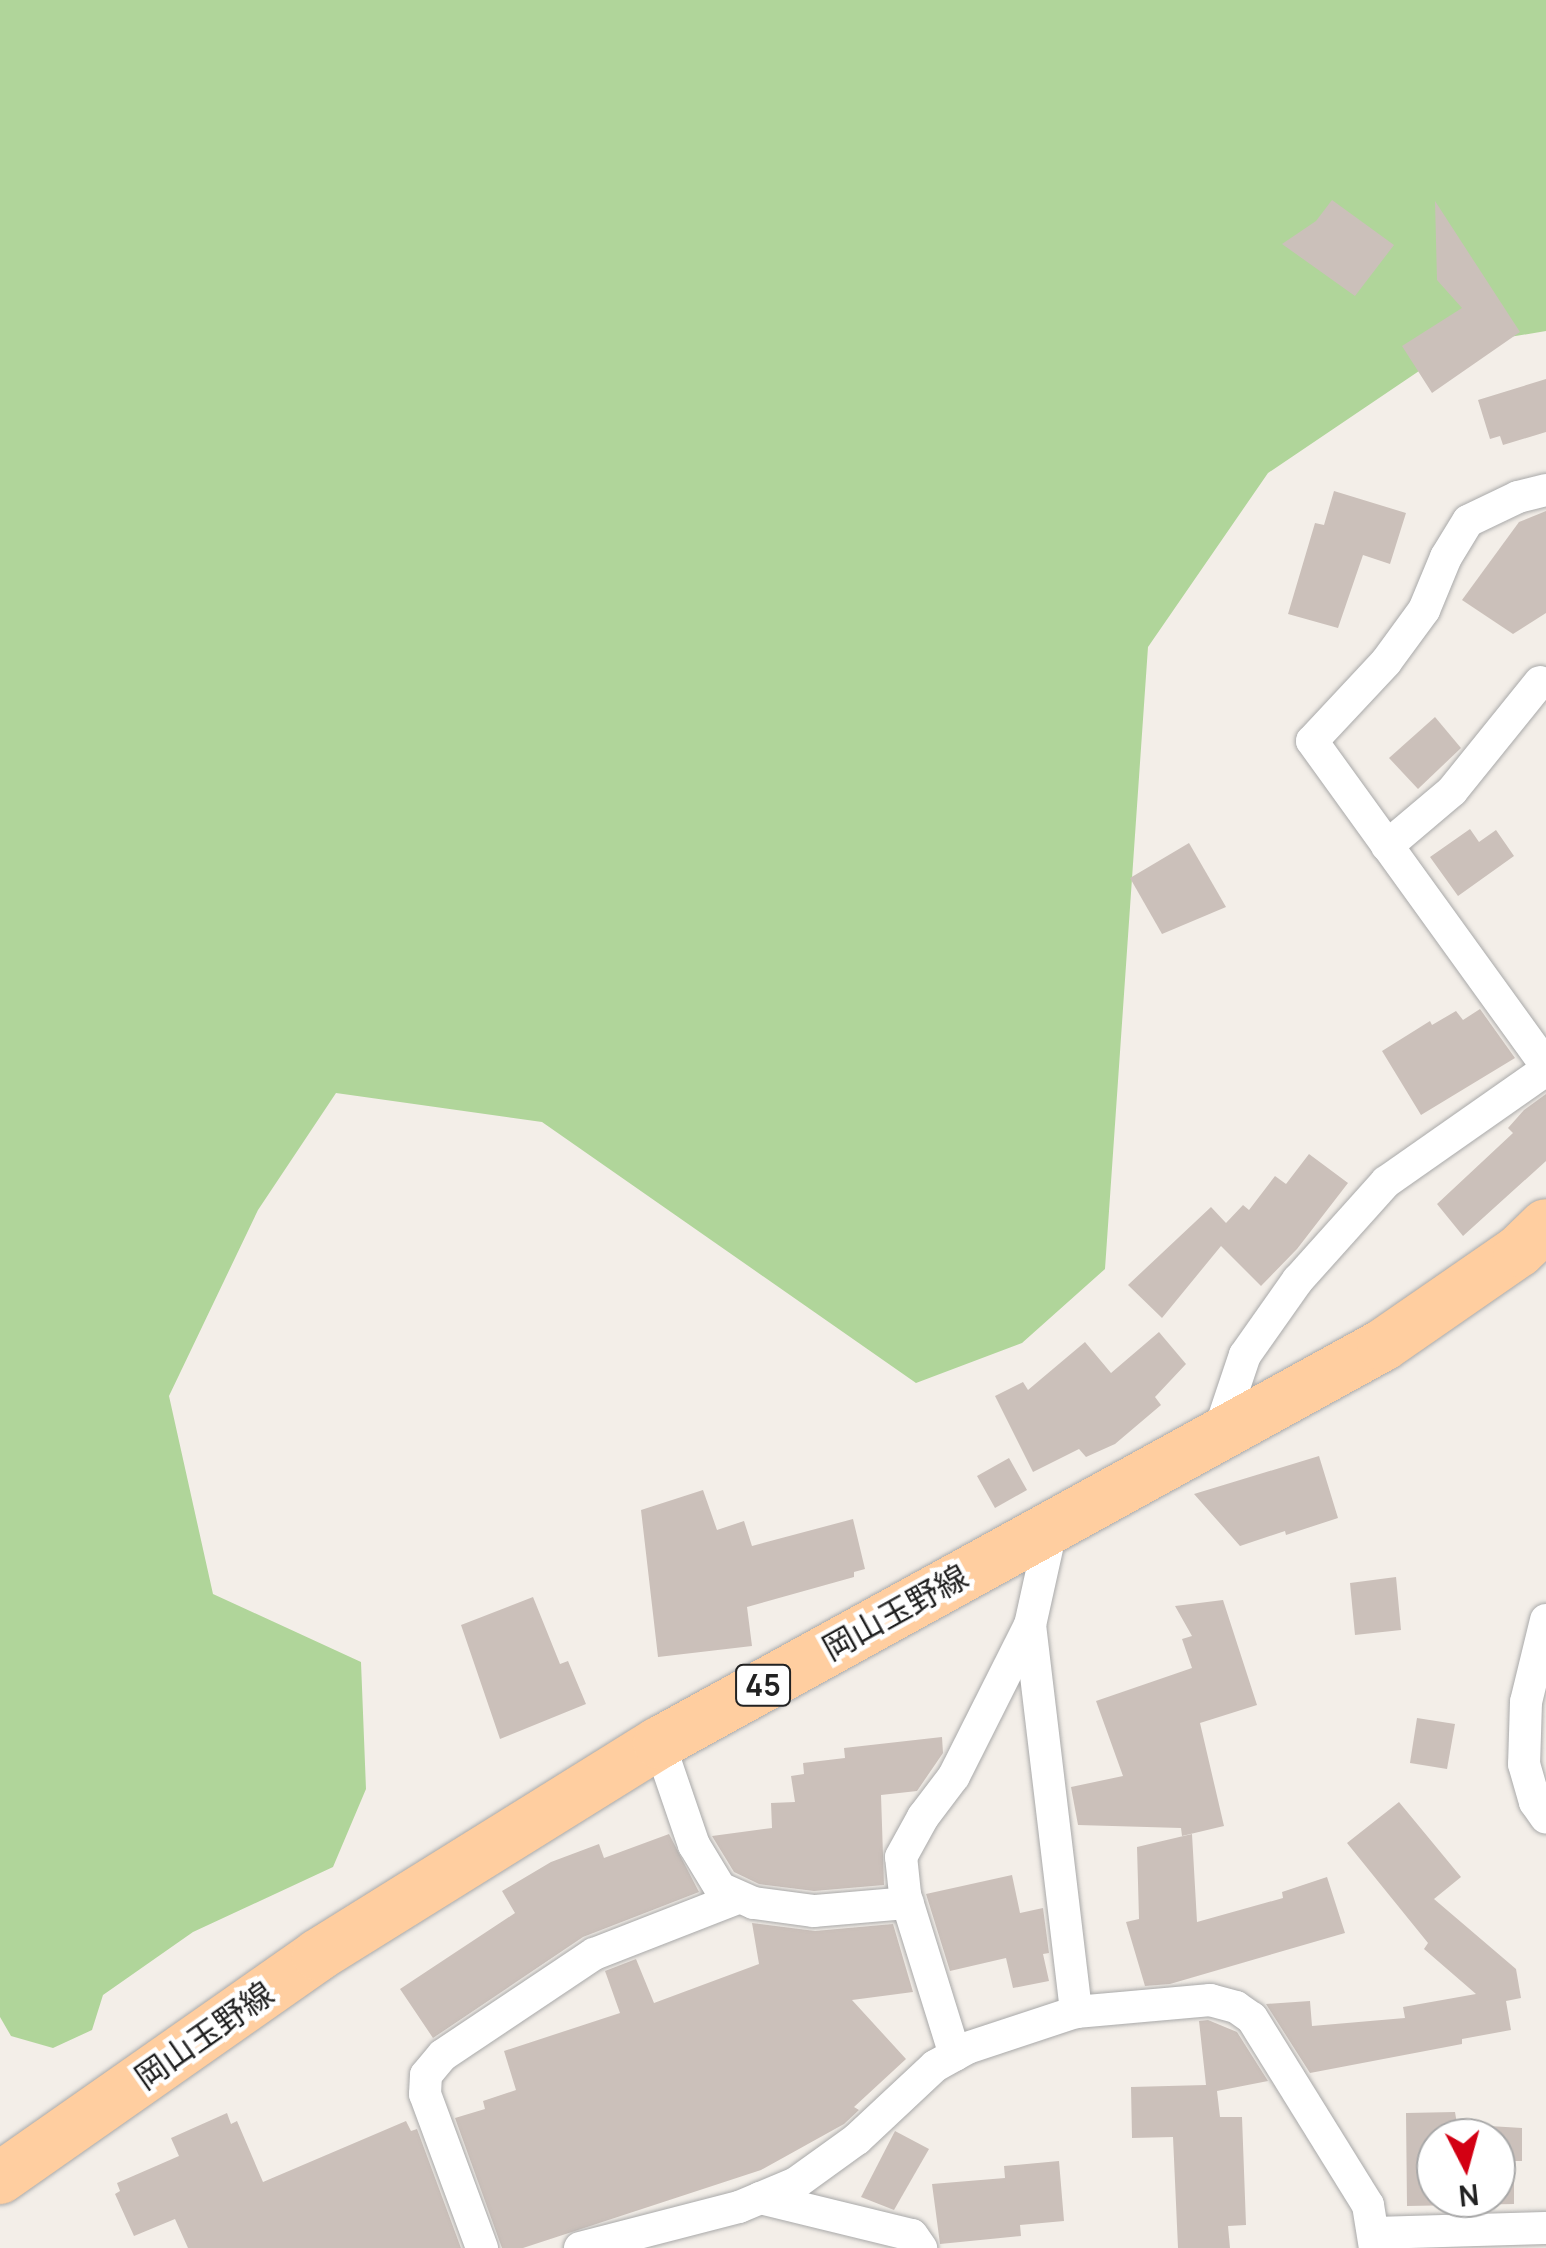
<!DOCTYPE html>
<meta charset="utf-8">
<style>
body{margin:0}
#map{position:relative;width:1546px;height:2248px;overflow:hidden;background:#f3eee8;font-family:Manrope,"Noto Sans JP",sans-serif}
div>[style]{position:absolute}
.forest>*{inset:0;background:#b0d59a}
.building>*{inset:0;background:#cbc0ba}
.roads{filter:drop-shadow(0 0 2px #a9a9a9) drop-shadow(0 0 2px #a9a9a9)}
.street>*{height:32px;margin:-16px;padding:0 16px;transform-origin:16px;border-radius:16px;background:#fff}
.primary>*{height:52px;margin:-26px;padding:0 26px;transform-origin:26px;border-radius:26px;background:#ffcea0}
span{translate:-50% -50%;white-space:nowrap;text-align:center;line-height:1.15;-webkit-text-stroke:9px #fff;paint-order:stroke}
.shield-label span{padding:2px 8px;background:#fff;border:2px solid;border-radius:8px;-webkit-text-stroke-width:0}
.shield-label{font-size:30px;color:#222;font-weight:700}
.street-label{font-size:32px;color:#222}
.north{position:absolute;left:1416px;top:2118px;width:100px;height:100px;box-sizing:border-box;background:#fff;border:2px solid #a7a7a7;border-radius:50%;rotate:174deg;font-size:28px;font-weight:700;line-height:40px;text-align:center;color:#222}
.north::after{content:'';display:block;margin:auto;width:35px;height:45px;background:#d30013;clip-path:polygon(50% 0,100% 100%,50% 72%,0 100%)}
</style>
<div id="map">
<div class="forest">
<i style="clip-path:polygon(0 0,1546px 0,1546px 331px,1456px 346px,1268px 473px,1148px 647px,1105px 1269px,1022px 1343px,916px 1383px,542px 1122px,336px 1093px,258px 1210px,169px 1396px,213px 1594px,361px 1662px,366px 1789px,333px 1867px,193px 1932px,103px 1995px,92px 2030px,53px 2048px,11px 2036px,0 2017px)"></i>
</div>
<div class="building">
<i style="clip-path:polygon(1332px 200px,1394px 245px,1355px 296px,1282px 244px,1316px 221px)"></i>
<i style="clip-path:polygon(1435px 201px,1520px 332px,1432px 393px,1402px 346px,1462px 308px,1437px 280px)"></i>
<i style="clip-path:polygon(1546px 379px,1546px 432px,1503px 445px,1500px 436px,1490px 439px,1478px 400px)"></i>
<i style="clip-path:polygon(1334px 491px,1406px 513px,1390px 564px,1363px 555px,1338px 628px,1288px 614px,1315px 523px,1324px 525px)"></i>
<i style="clip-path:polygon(1546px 511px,1546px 613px,1513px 634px,1462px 600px,1519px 522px)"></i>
<i style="clip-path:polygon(1435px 717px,1461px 748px,1418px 789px,1389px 758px)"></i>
<i style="clip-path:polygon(1470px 829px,1479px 842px,1496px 830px,1514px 856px,1458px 896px,1430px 857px)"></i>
<i style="clip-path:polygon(1189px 843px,1226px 907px,1162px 934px,1130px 878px)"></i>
<i style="clip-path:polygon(1480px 1009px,1515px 1058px,1421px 1115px,1382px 1051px,1430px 1021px,1432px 1025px,1456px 1011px,1463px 1020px)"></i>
<i style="clip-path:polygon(1546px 1094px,1546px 1161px,1463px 1236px,1437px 1204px,1513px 1133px,1508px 1128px,1524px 1110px)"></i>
<i style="clip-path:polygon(1309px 1154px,1348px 1183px,1297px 1249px,1261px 1286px,1221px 1246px,1162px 1318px,1128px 1285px,1211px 1207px,1226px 1223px,1243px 1205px,1249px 1210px,1275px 1176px,1286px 1184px)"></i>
<i style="clip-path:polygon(1159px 1332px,1186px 1364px,1155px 1397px,1161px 1405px,1115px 1444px,1086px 1457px,1079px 1449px,1033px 1472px,995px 1396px,1023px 1382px,1028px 1390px,1085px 1342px,1111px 1373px)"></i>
<i style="clip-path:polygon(1319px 1456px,1338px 1518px,1286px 1535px,1285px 1531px,1240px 1546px,1194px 1494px)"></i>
<i style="clip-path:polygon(1009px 1458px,1027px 1490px,995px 1508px,977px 1476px)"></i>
<i style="clip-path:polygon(703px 1490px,717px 1530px,744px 1521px,752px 1546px,853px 1519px,865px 1569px,854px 1572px,854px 1577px,747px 1607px,752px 1646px,658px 1657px,641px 1510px)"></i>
<i style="clip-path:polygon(1396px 1577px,1401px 1630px,1355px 1635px,1350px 1583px)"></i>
<i style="clip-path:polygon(533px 1597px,560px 1664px,568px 1661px,586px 1704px,500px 1739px,461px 1625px)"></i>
<i style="clip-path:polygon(1223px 1600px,1257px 1705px,1200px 1723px,1224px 1826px,1182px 1836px,1181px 1828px,1078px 1825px,1071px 1787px,1123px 1776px,1096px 1701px,1192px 1668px,1182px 1639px,1192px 1636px,1175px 1606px)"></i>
<i style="clip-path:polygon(1417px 1718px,1455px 1724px,1447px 1769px,1410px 1763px)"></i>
<i style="clip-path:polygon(942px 1737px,943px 1753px,917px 1791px,881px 1795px,884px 1885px,814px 1891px,759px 1884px,734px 1872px,712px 1836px,772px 1828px,771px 1803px,795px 1802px,791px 1776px,804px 1774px,803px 1763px,845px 1758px,844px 1748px)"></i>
<i style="clip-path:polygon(1399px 1802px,1461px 1877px,1434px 1899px,1516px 1969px,1521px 1998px,1506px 2001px,1511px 2030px,1462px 2039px,1462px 2044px,1310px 2073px,1266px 2004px,1310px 2001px,1312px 2026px,1405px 2018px,1403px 2007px,1476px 1994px,1424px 1949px,1428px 1943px,1347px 1843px)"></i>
<i style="clip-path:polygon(669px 1834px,699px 1892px,583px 1937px,433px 2038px,400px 1989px,515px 1913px,502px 1891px,551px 1862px,599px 1844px,604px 1858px)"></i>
<i style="clip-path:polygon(1192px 1834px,1197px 1922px,1283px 1898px,1282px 1892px,1327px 1877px,1345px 1933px,1170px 1984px,1145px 1986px,1126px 1922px,1139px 1919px,1137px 1847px)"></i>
<i style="clip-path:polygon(1012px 1875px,1020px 1913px,1043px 1908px,1049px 1953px,1043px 1954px,1049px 1981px,1013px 1988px,1006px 1958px,950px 1971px,926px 1894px)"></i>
<i style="clip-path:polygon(752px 1923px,815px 1931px,893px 1924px,913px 1992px,852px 2000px,906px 2059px,854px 2107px,859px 2110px,844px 2124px,761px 2170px,523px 2248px,502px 2248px,455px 2118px,485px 2109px,483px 2101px,516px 2090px,504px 2051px,620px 2013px,605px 1971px,636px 1959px,654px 2003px,759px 1964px)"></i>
<i style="clip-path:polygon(1208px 2020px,1237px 2032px,1268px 2081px,1217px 2091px,1220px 2117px,1242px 2117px,1246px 2225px,1228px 2226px,1230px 2248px,1178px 2248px,1173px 2137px,1132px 2138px,1131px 2087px,1206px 2085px,1199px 2021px)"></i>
<i style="clip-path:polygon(evenodd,1455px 2112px,1457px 2124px,1522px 2128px,1522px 2161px,1514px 2161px,1514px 2204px,1407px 2206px,1406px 2113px,1455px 2112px,1436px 2138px,1496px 2138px,1496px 2198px,1436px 2198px,1436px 2138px)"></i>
<i style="clip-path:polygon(227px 2113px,231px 2124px,237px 2121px,263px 2182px,406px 2121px,411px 2131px,417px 2129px,461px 2248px,188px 2248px,175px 2219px,134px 2236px,115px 2194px,120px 2191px,117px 2183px,179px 2156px,171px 2138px)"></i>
<i style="clip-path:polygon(895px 2131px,929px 2149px,894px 2210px,861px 2197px)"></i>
<i style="clip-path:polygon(1059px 2161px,1064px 2221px,1020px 2225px,1021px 2236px,940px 2244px,932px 2184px,1005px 2178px,1004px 2166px)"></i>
</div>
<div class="roads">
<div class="street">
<i style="left:1546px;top:490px;width:29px;rotate:166deg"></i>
<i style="left:1518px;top:497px;width:55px;rotate:154.4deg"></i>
<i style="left:1468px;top:521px;width:42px;rotate:121.4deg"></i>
<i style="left:1446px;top:557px;width:57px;rotate:112.5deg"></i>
<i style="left:1424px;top:610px;width:64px;rotate:126.2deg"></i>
<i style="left:1386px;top:662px;width:108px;rotate:133.1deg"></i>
<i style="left:1312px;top:741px;width:400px;rotate:54.2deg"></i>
<i style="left:1387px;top:846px;width:85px;rotate:-40.2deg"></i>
<i style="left:1452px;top:791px;width:140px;rotate:-51.1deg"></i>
<i style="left:1218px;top:1435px;width:84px;rotate:-71.4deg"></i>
<i style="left:1245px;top:1355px;width:92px;rotate:-54.8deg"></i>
<i style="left:1298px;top:1280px;width:132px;rotate:-48.1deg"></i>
<i style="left:1386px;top:1182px;width:195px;rotate:-35deg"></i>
<i style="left:1052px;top:1526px;width:101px;rotate:102.5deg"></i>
<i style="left:1030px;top:1625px;width:390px;rotate:83.2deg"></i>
<i style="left:1546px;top:1620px;width:84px;rotate:103.7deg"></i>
<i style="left:1526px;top:1702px;width:62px;rotate:91.8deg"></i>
<i style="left:1524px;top:1764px;width:40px;rotate:74deg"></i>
<i style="left:1535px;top:1802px;width:19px;rotate:55deg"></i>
<i style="left:659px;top:1743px;width:108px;rotate:71.1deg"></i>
<i style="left:694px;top:1845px;width:50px;rotate:58.8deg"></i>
<i style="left:720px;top:1888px;width:37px;rotate:24deg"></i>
<i style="left:754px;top:1903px;width:61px;rotate:7.6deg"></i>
<i style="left:814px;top:1911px;width:94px;rotate:-4.9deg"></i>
<i style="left:955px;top:2055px;width:169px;rotate:-107.3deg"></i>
<i style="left:905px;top:1894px;width:37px;rotate:-96deg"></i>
<i style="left:901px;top:1857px;width:46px;rotate:-61.2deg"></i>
<i style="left:923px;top:1817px;width:51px;rotate:-52.9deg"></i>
<i style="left:954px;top:1776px;width:169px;rotate:-63.3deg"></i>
<i style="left:760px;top:2198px;width:156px;rotate:13.7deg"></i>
<i style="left:912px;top:2235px;width:16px;rotate:55deg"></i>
<i style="left:1374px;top:2233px;width:172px;rotate:-1.7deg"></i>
<i style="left:482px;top:2248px;width:164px;rotate:-110.3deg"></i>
<i style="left:425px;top:2094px;width:19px;rotate:-87deg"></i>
<i style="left:426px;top:2075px;width:26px;rotate:-50deg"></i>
<i style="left:443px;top:2055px;width:182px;rotate:-33.8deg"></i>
<i style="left:594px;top:1954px;width:155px;rotate:-21.3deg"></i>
<i style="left:580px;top:2248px;width:164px;rotate:-14.5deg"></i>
<i style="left:739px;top:2207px;width:62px;rotate:-22.8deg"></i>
<i style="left:796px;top:2183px;width:75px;rotate:-35.8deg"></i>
<i style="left:857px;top:2139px;width:107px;rotate:-43.1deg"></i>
<i style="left:935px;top:2066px;width:37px;rotate:-29deg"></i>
<i style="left:967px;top:2048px;width:115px;rotate:-18.3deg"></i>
<i style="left:1076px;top:2012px;width:135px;rotate:-5.1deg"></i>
<i style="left:1210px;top:2000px;width:27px;rotate:15deg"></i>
<i style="left:1236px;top:2007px;width:19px;rotate:35deg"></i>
<i style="left:1252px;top:2018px;width:220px;rotate:58.2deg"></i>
<i style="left:1368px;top:2205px;width:44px;rotate:80.8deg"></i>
</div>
<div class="primary">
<i style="left:0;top:2178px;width:388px;rotate:-35deg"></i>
<i style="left:318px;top:1955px;width:402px;rotate:-31.9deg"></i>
<i style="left:659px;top:1743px;width:826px;rotate:-28.8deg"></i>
<i style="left:1383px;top:1345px;width:165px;rotate:-34.7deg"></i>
<i style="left:1519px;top:1251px;width:37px;rotate:-44deg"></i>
</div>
</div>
<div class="shield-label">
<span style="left:763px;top:1685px">45</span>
</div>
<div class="street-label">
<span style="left:895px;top:1612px;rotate:-29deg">岡山玉野線</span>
<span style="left:204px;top:2035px;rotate:-35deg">岡山玉野線</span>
</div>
<div class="north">N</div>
</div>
